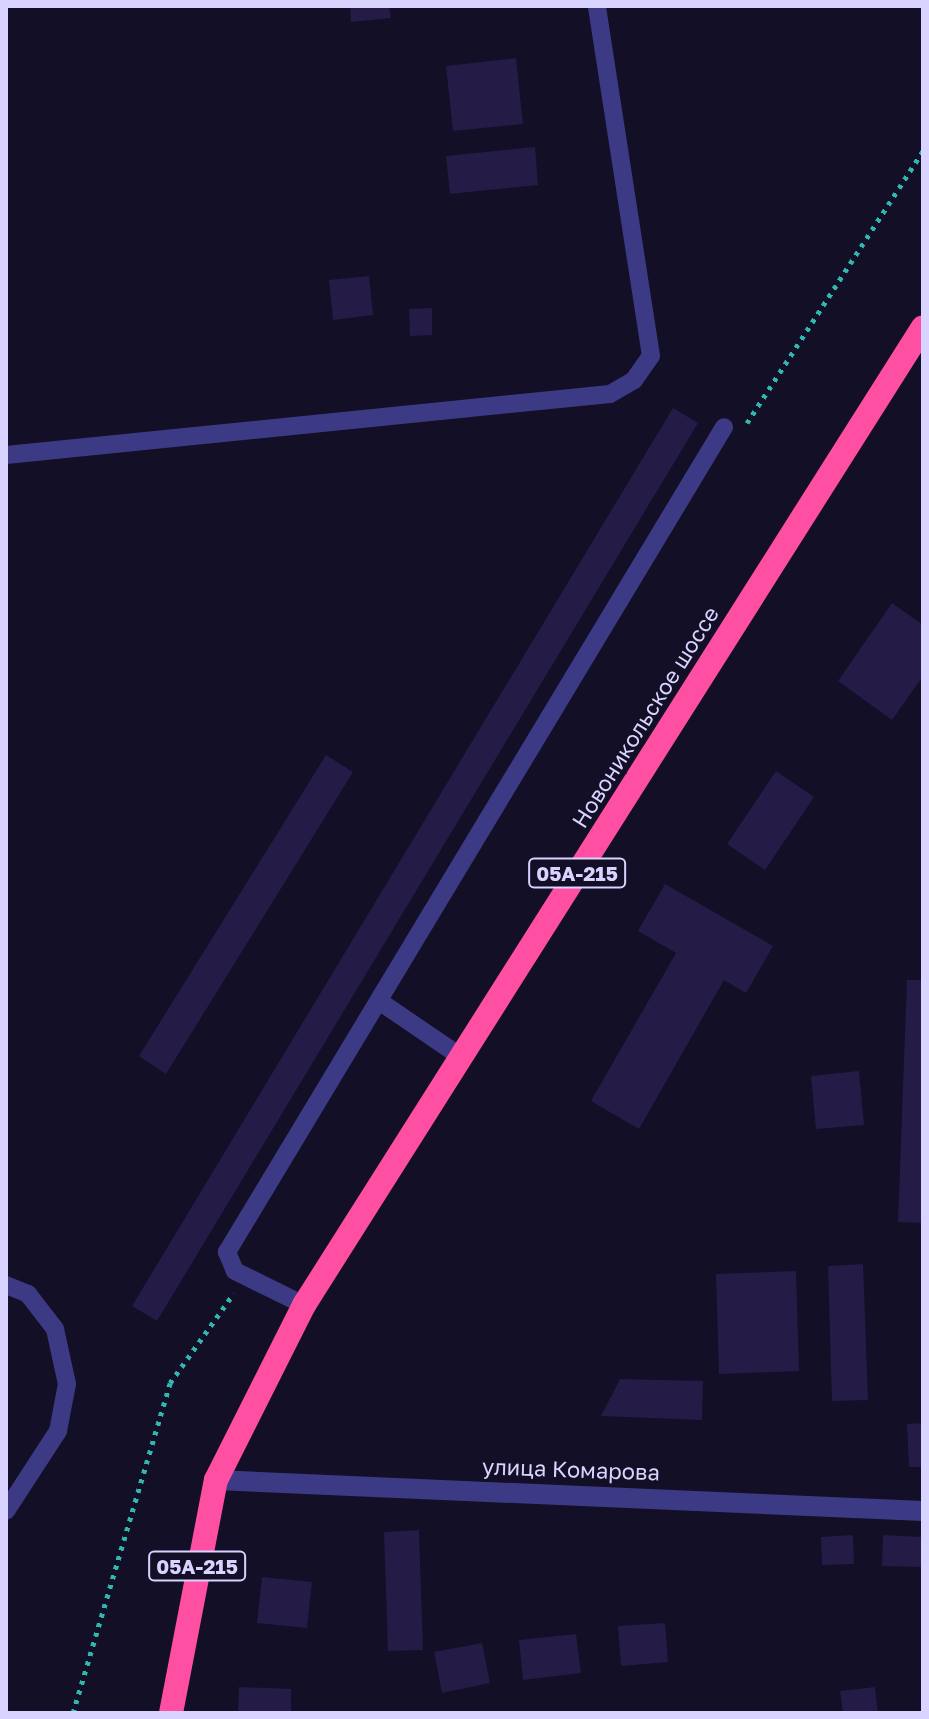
<!DOCTYPE html>
<meta charset="utf-8">
<style>
body{margin:0}
#map{position:relative;width:929px;height:1719px;overflow:hidden;background:#130f26;font-family:"Golos Text",sans-serif}
div>[style]{position:absolute}
.building>*{inset:0;background:#241b47}
.path>*{height:5px;margin-top:-2.5px;transform-origin:0;background:repeating-linear-gradient(90deg,#2fb8b0 0 4px,transparent 0 10px)}
.lane>*{height:18px;margin:-9px;padding:0 9px;transform-origin:9px;border-radius:9px;background:#3d3a85}
.street>*{height:20px;margin:-10px;padding:0 10px;transform-origin:10px;border-radius:10px;background:#3d3a85}
.highway>*{height:24px;margin:-12px;padding:0 12px;transform-origin:12px;border-radius:12px;background:#ff4fa3}
span{translate:-50% -50%;white-space:nowrap;text-align:center;line-height:1.15;-webkit-text-stroke:6px #130f26;paint-order:stroke}
.shield-label span{padding:2px 6px;background:#130f26;border:2px solid;border-radius:6px;-webkit-text-stroke-width:0}
.shield-label{font-size:20px;color:#d9d4ff;font-weight:700}
.street-label{font-size:22px;color:#d9d4ff}
.frame{position:absolute;inset:0;border:8px solid #d9d4ff;pointer-events:none}
</style>
<div id="map">
<div class="building">
<i style="clip-path:polygon(350px 6px,389px 6px,391px 18px,351px 22px)"></i>
<i style="clip-path:polygon(516px 58px,523px 124px,453px 131px,446px 66px)"></i>
<i style="clip-path:polygon(535px 147px,538px 185px,450px 194px,446px 156px)"></i>
<i style="clip-path:polygon(369px 276px,373px 315px,333px 320px,329px 280px)"></i>
<i style="clip-path:polygon(432px 308px,432px 335px,410px 336px,409px 309px)"></i>
<i style="clip-path:polygon(673px 408px,698px 423px,157px 1321px,132px 1306px)"></i>
<i style="clip-path:polygon(892px 603px,923px 625px,923px 676px,892px 720px,838px 681px)"></i>
<i style="clip-path:polygon(326px 755px,353px 772px,166px 1074px,139px 1056px)"></i>
<i style="clip-path:polygon(776px 771px,814px 797px,765px 870px,727px 844px)"></i>
<i style="clip-path:polygon(665px 884px,773px 946px,746px 993px,724px 980px,639px 1129px,591px 1101px,676px 953px,638px 931px)"></i>
<i style="clip-path:polygon(907px 980px,923px 980px,923px 1223px,898px 1222px)"></i>
<i style="clip-path:polygon(859px 1071px,864px 1125px,816px 1129px,811px 1076px)"></i>
<i style="clip-path:polygon(863px 1264px,868px 1400px,832px 1401px,828px 1266px)"></i>
<i style="clip-path:polygon(796px 1271px,799px 1371px,719px 1374px,716px 1274px)"></i>
<i style="clip-path:polygon(620px 1379px,703px 1381px,702px 1420px,601px 1416px)"></i>
<i style="clip-path:polygon(923px 1423px,923px 1467px,909px 1467px,907px 1424px)"></i>
<i style="clip-path:polygon(419px 1530px,423px 1650px,388px 1651px,384px 1532px)"></i>
<i style="clip-path:polygon(853px 1535px,854px 1564px,822px 1565px,821px 1537px)"></i>
<i style="clip-path:polygon(883px 1535px,923px 1537px,923px 1567px,882px 1566px)"></i>
<i style="clip-path:polygon(262px 1577px,312px 1582px,307px 1628px,257px 1623px)"></i>
<i style="clip-path:polygon(665px 1623px,668px 1662px,621px 1666px,618px 1626px)"></i>
<i style="clip-path:polygon(576px 1634px,581px 1673px,523px 1680px,519px 1640px)"></i>
<i style="clip-path:polygon(482px 1643px,490px 1683px,442px 1693px,434px 1652px)"></i>
<i style="clip-path:polygon(239px 1687px,291px 1689px,291px 1713px,238px 1713px)"></i>
<i style="clip-path:polygon(875px 1687px,878px 1713px,843px 1713px,840px 1691px)"></i>
</div>
<div class="path">
<i style="left:747px;top:423px;width:324px;rotate:-57.1deg"></i>
<i style="left:73px;top:1713px;width:344px;rotate:-73.6deg"></i>
<i style="left:170px;top:1383px;width:110px;rotate:-54.6deg"></i>
</div>
<div class="lane">
<i style="left:6px;top:455px;width:607px;rotate:-5.77deg"></i>
<i style="left:610px;top:394px;width:28px;rotate:-30deg"></i>
<i style="left:634px;top:380px;width:29px;rotate:-55deg"></i>
<i style="left:651px;top:356px;width:354px;rotate:-98.8deg"></i>
<i style="left:379px;top:1001px;width:99px;rotate:34.3deg"></i>
<i style="left:6px;top:1285px;width:24px;rotate:22deg"></i>
<i style="left:28px;top:1294px;width:44px;rotate:52.4deg"></i>
<i style="left:55px;top:1329px;width:56px;rotate:77.7deg"></i>
<i style="left:67px;top:1384px;width:48px;rotate:100.8deg"></i>
<i style="left:58px;top:1431px;width:95px;rotate:123deg"></i>
<i style="left:304px;top:1305px;width:77px;rotate:-153.8deg"></i>
<i style="left:235px;top:1271px;width:21px;rotate:-113deg"></i>
<i style="left:227px;top:1252px;width:963px;rotate:-58.93deg"></i>
</div>
<div class="street">
<i style="left:216px;top:1480px;width:708px;rotate:2.51deg"></i>
</div>
<div class="highway">
<i style="left:171px;top:1713px;width:237px;rotate:-79.1deg"></i>
<i style="left:216px;top:1480px;width:196px;rotate:-63.3deg"></i>
<i style="left:304px;top:1305px;width:1157px;rotate:-57.67deg"></i>
</div>
<div class="shield-label">
<span style="left:577px;top:873px">05А-215</span>
<span style="left:197px;top:1566px">05А-215</span>
</div>
<div class="street-label">
<span style="left:645px;top:717px;rotate:-58deg">Новоникольское шоссе</span>
<span style="left:571px;top:1469px;rotate:2deg">улица Комарова</span>
</div>
<div class="frame"></div>
</div>
